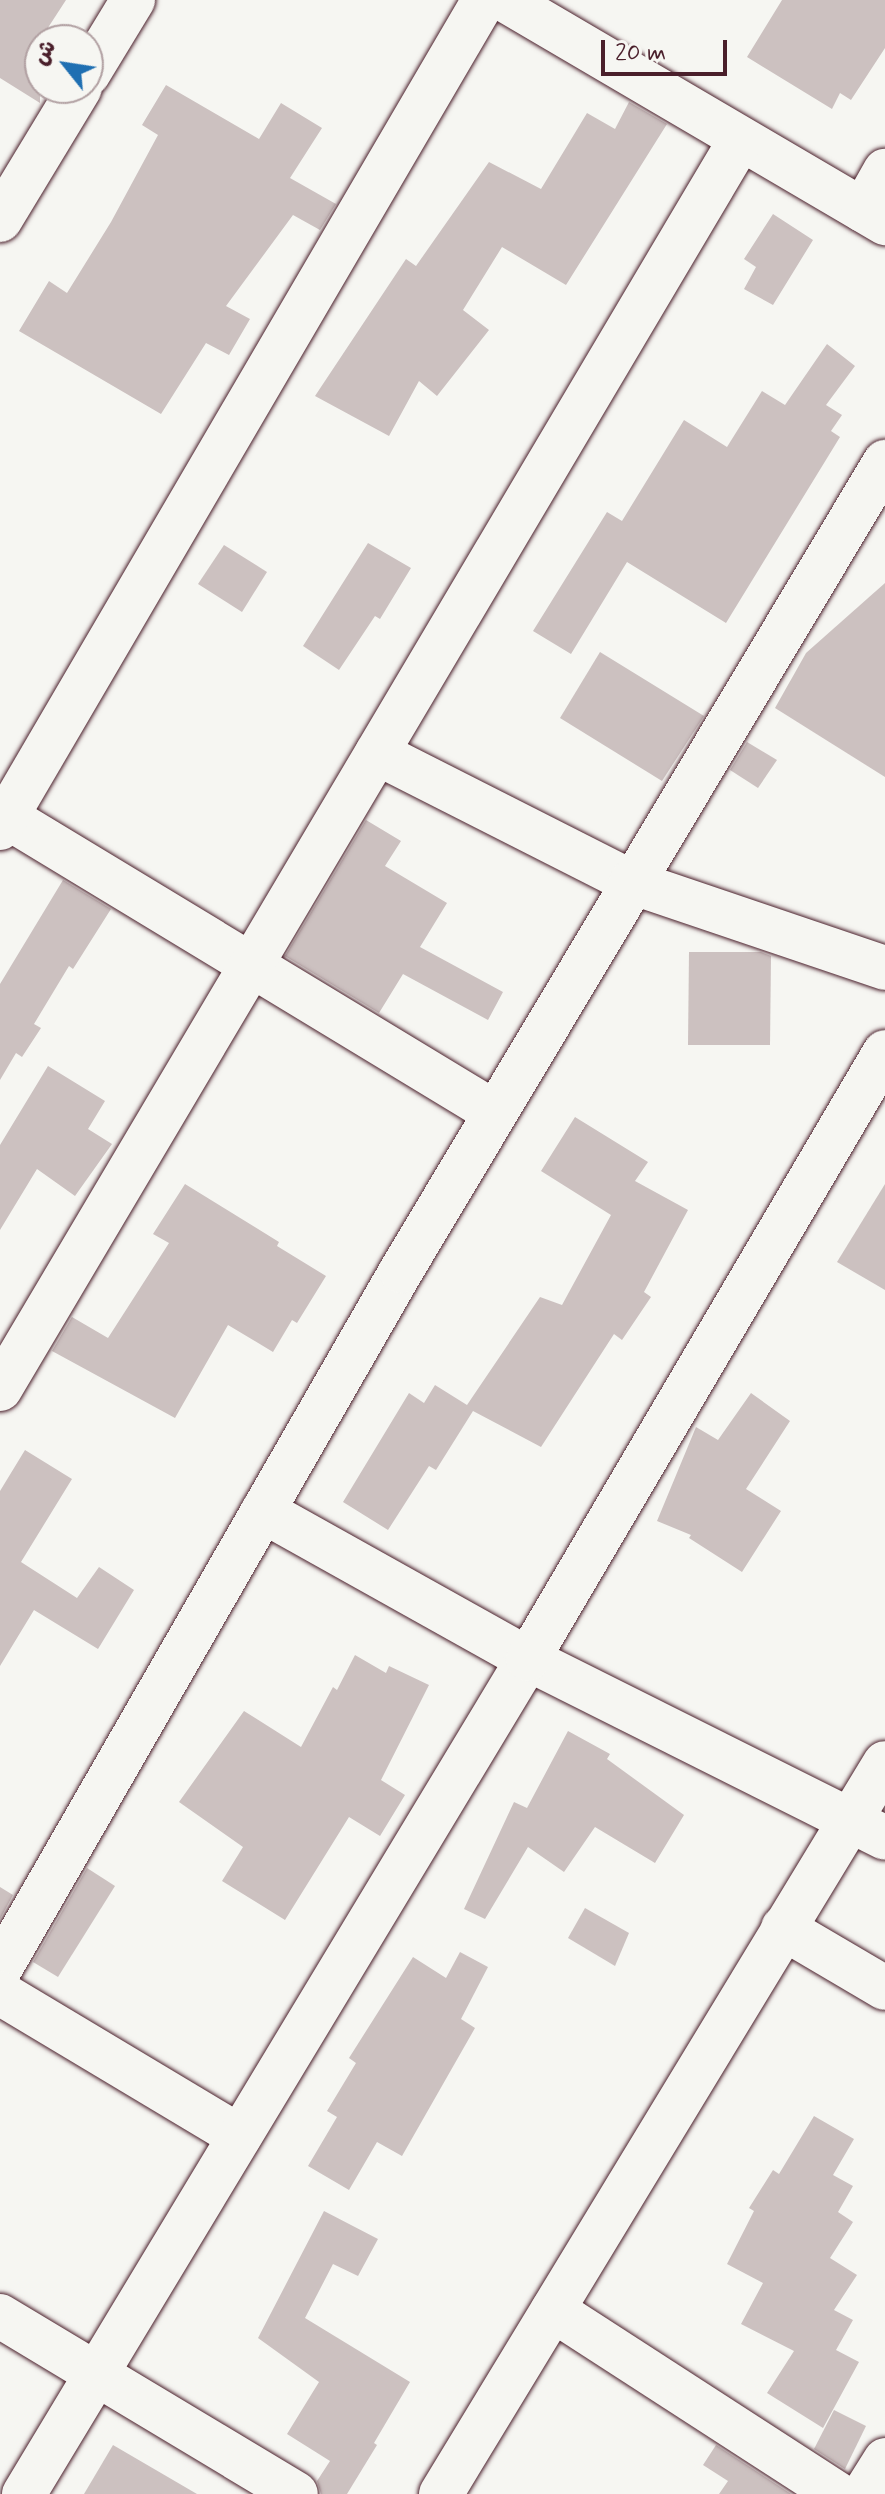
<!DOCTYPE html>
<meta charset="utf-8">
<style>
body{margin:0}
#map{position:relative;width:885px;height:2494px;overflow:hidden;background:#f6f6f2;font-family:Mynerve,"Playpen Sans Arabic",sans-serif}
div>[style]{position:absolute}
.building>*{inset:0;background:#ccc1c0}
.roads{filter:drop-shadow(0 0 2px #4a1f2b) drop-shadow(0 0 2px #4a1f2b)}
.minor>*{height:44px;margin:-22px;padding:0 22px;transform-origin:22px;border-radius:22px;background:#f6f6f2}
span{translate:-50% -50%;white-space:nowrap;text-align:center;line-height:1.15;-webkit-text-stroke:6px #f6f6f2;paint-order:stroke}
.north{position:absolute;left:24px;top:24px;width:80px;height:80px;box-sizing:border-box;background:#f6f6f2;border:2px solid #b1a0a2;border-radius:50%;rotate:300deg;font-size:22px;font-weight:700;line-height:32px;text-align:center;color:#4a1f2b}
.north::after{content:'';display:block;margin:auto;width:28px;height:36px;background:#1f6fb2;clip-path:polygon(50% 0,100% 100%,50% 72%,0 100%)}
.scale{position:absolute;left:601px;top:40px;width:126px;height:36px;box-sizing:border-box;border:4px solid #4a1f2b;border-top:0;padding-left:10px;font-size:24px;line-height:28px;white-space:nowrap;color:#4a1f2b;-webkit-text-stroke:6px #f6f6f2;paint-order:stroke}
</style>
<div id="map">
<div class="building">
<i style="clip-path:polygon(0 0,66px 0,40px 40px,40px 103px,0 78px)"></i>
<i style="clip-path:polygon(782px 0,885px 0,885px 48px,851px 100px,840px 93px,832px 109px,747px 57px)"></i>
<i style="clip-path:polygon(166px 85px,259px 139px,281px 103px,322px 128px,290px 178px,336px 204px,320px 230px,293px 215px,226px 306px,250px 319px,229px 355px,206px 343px,161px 414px,19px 331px,49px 281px,67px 293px,111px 222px,158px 135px,142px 125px)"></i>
<i style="clip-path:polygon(629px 102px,667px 124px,566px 285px,502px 247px,463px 310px,489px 330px,437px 396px,419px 381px,389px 436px,315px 396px,406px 259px,416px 266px,489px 162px,541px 189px,587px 113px,615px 129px)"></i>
<i style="clip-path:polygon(773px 214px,813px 240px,773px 305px,744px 289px,756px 267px,744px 259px)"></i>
<i style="clip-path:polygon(827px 344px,855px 366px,826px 405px,842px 415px,831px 431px,840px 437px,726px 623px,627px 562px,571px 654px,533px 631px,607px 512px,622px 521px,684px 420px,727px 447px,762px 391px,785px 405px)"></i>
<i style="clip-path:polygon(368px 543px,411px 568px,380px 619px,375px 616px,339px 670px,303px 646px)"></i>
<i style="clip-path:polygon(224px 545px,267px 572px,242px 612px,198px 584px)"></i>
<i style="clip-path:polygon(885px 583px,885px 777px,775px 708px,806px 653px)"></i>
<i style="clip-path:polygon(600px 652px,704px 716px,662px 781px,560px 718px)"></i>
<i style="clip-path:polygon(747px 742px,777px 760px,758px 788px,730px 770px)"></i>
<i style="clip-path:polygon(366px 820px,401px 841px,385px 866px,447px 903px,420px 947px,503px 992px,488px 1020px,403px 974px,379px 1013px,285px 956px)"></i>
<i style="clip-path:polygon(63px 880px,111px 909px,73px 969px,69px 966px,34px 1024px,41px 1028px,22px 1057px,16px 1053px,0 1080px,0 984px)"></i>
<i style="clip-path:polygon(689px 952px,761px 952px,771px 956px,770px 1045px,688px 1045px)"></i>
<i style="clip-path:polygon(48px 1066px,105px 1101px,88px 1129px,112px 1144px,75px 1196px,37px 1169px,0 1230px,0 1145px)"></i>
<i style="clip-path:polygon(575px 1117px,648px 1162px,635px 1181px,688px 1210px,644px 1292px,651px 1297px,622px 1340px,614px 1334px,541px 1447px,473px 1411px,436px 1470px,429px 1466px,388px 1530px,343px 1502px,409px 1393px,424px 1403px,435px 1385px,467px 1405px,540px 1297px,562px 1305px,611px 1215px,541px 1171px)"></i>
<i style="clip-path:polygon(185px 1184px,279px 1242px,277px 1246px,326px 1276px,297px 1323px,292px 1320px,273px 1352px,228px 1325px,175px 1418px,52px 1351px,72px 1317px,108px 1338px,169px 1243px,153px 1234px)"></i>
<i style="clip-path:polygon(885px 1184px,885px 1290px,837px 1262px)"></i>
<i style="clip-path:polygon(751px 1393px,790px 1421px,746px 1489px,781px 1511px,742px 1572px,689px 1538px,691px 1535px,657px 1521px,696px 1427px,718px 1440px)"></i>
<i style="clip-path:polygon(25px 1450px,72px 1479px,21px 1562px,77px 1598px,99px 1567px,134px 1590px,98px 1649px,34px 1610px,0 1666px,0 1491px)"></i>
<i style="clip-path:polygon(355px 1655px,386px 1673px,389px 1666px,429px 1685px,381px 1780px,405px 1795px,380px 1836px,349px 1817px,285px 1920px,222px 1881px,243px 1847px,179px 1802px,244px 1711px,301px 1747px,333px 1687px,337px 1690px)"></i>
<i style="clip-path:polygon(568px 1731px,610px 1754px,607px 1759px,684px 1815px,655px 1863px,595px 1827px,564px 1872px,528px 1847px,485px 1919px,464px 1909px,514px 1802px,527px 1808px)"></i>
<i style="clip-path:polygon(87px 1868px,115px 1886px,58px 1977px,33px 1962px)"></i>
<i style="clip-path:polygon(0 1887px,13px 1895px,0 1919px)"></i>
<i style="clip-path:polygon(585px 1908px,629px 1933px,615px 1966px,568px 1938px)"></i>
<i style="clip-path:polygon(460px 1952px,488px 1967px,461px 2019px,475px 2028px,402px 2156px,377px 2142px,349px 2190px,308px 2166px,337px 2117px,327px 2111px,356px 2063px,349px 2058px,413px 1957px,446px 1978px)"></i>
<i style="clip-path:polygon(814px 2116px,854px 2139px,833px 2175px,853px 2186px,838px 2212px,853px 2222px,830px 2258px,857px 2275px,834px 2310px,853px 2320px,836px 2350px,859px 2362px,823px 2428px,767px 2393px,794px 2351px,741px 2324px,763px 2283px,727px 2264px,754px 2211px,749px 2208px,773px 2170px,779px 2174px)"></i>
<i style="clip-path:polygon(324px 2211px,378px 2239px,358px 2276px,333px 2264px,305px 2318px,410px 2382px,374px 2443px,377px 2445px,347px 2494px,321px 2494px,317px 2481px,330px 2461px,287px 2434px,319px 2382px,258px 2338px)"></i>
<i style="clip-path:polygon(834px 2410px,866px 2426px,845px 2469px,814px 2449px)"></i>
<i style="clip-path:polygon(113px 2445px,197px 2494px,84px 2494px)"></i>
<i style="clip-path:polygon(716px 2445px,791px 2494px,719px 2494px,728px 2481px,703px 2465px)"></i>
</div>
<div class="roads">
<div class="minor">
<i style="left:505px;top:0;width:441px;rotate:30.4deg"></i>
<i style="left:88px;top:74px;width:87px;rotate:-58.7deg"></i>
<i style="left:863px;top:210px;width:45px;rotate:-60.6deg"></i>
<i style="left:0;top:220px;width:154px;rotate:-58.8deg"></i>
<i style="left:377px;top:753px;width:285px;rotate:26.9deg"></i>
<i style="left:631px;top:882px;width:268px;rotate:18.7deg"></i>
<i style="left:7px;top:817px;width:569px;rotate:31.21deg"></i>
<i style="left:0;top:828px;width:959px;rotate:-59.69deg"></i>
<i style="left:0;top:1389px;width:1452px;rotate:-59.35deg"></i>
<i style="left:263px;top:1511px;width:304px;rotate:29.2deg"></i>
<i style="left:528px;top:1659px;width:399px;rotate:26.6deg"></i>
<i style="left:783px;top:1928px;width:118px;rotate:30.5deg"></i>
<i style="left:0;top:1969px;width:805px;rotate:-60.12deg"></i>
<i style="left:401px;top:1271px;width:943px;rotate:-59.11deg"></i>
<i style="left:0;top:1993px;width:279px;rotate:30.9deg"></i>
<i style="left:553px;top:2310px;width:338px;rotate:32.9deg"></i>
<i style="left:0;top:2316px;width:345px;rotate:31deg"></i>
<i style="left:24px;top:2494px;width:975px;rotate:-58.89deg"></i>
<i style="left:528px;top:1659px;width:704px;rotate:-59.54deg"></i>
<i style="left:441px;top:2494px;width:855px;rotate:-58.73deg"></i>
<i style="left:864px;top:2494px;width:40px;rotate:-58deg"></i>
</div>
</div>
<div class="north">ش</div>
<div class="scale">20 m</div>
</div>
